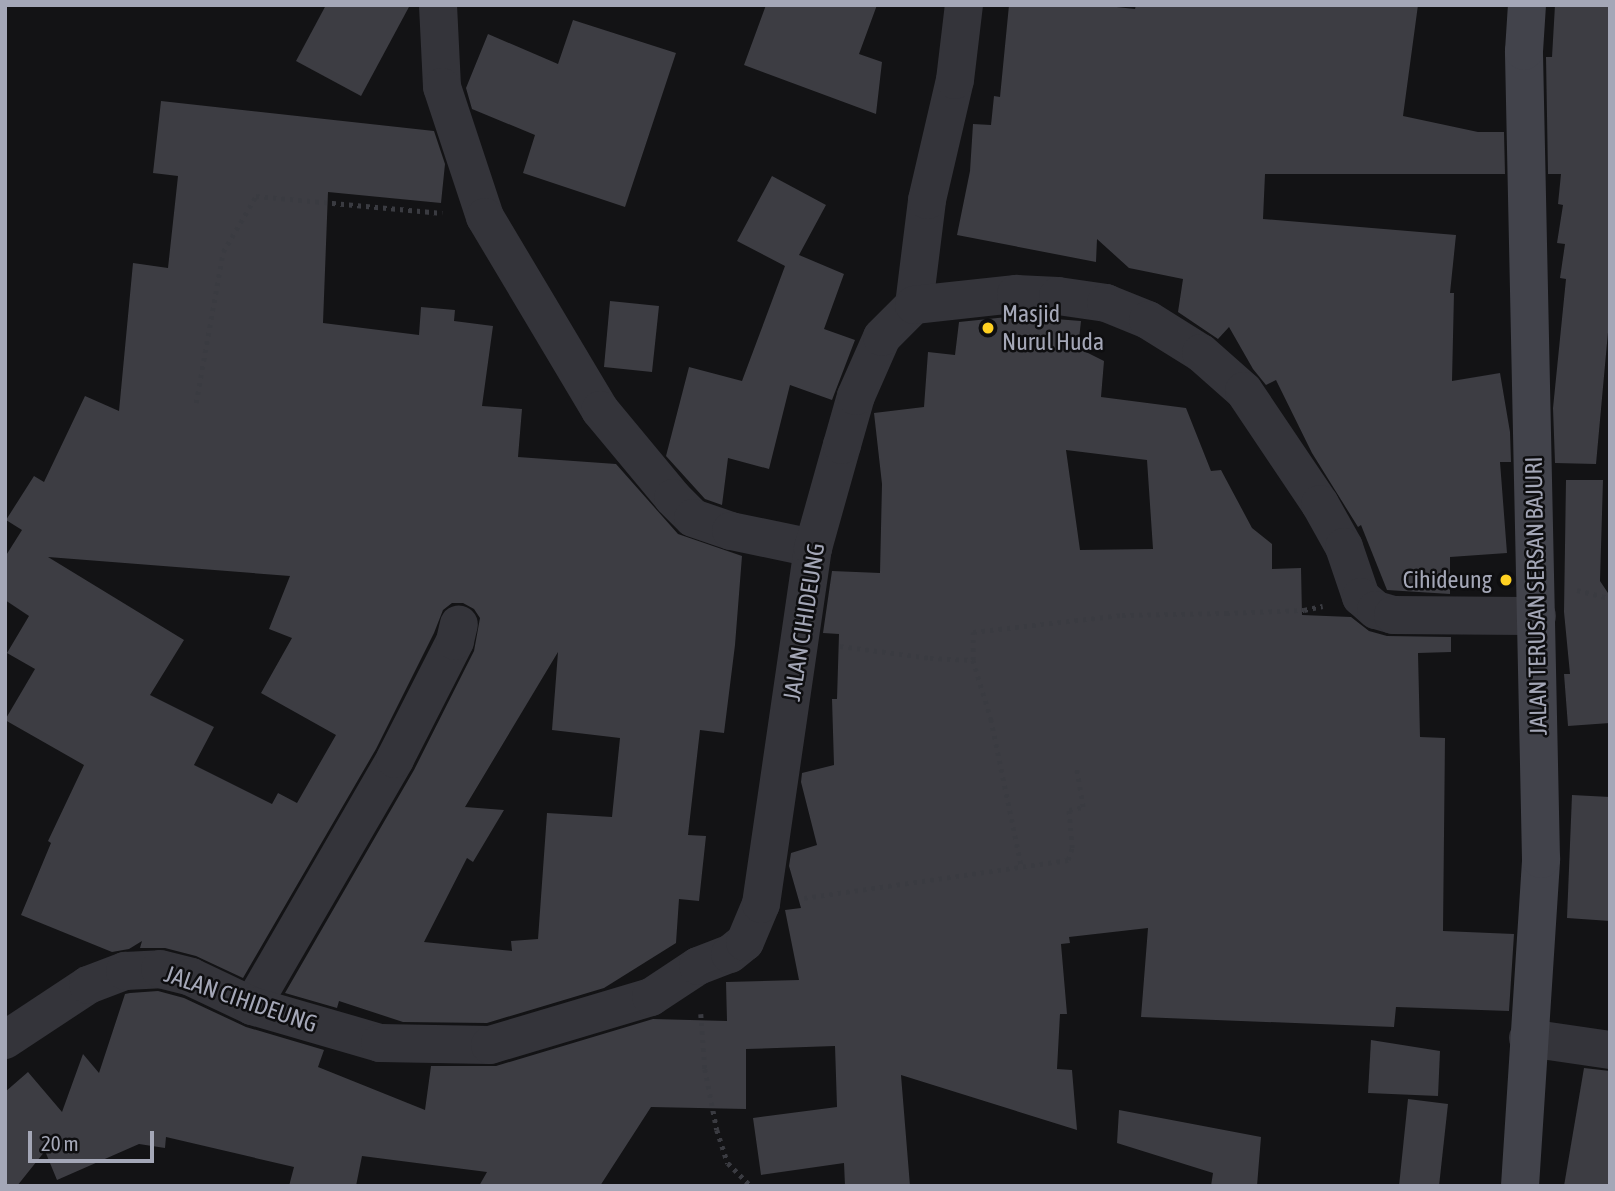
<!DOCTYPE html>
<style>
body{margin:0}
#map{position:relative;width:1615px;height:1191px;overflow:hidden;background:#131315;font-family:"Asap Condensed",sans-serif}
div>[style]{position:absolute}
.building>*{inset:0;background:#3d3d43}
.path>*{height:4.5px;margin-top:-2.25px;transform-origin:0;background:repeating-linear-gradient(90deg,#3a3b41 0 3.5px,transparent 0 8.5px)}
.street>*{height:38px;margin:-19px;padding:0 19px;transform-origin:19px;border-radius:19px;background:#34343a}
.secondary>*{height:38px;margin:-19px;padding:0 19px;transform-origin:19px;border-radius:19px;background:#42434b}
.dots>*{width:19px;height:19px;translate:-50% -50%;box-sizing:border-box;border:4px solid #0e0e10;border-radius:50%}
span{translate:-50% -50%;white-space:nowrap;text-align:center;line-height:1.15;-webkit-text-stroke:5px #0e0e10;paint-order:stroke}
.poi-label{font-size:24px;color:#a4a7b7}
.left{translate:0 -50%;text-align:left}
.right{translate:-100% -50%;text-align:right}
.street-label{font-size:24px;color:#a4a7b7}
.frame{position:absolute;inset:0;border:7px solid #a4a7b7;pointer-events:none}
.scale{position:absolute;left:28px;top:1131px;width:126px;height:32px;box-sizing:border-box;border:4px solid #a4a7b7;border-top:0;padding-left:9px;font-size:21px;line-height:24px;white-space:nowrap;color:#a4a7b7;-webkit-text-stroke:5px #0e0e10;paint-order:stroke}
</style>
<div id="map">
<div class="building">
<i style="clip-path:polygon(326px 5px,410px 5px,361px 96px,296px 61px)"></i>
<i style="clip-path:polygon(766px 5px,877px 5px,859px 54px,882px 62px,876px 114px,744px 65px)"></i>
<i style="clip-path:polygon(1009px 5px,1098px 5px,1135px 9px,1136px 5px,1418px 5px,1403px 116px,1478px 132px,1504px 132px,1505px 174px,1265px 174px,1263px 219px,1456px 235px,1450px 293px,1454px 293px,1452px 381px,1500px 373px,1510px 432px,1511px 462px,1500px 462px,1507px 553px,1450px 557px,1450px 594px,1387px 590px,1361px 525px,1358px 527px,1312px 453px,1276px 380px,1266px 385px,1253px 369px,1229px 327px,1218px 339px,1178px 312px,1183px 279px,1129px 268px,1097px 239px,1096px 262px,957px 235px,970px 171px,973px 124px,991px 125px,994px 96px,1000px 97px)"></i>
<i style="clip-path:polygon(1555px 5px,1610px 5px,1610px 310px,1596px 464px,1555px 463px,1553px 408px,1566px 279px,1560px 278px,1565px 244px,1557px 243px,1563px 205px,1558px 204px,1561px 174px,1548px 174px,1546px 57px,1552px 57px)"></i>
<i style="clip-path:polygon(573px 20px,676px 53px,625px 207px,523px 173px,535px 135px,472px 109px,466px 88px,488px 34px,558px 64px)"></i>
<i style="clip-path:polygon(evenodd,161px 101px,434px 131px,445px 164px,441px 203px,328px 192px,323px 323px,419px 335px,421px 307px,455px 310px,454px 321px,493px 326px,482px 406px,522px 409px,518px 457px,616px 464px,678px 534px,742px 556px,735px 645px,724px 733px,700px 730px,688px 835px,706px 836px,699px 901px,679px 899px,676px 943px,604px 988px,487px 1023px,403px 1022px,339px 1001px,337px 1008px,285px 993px,414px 770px,474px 651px,480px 618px,474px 609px,463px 603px,452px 603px,443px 610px,434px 633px,376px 749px,243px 978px,196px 956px,165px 948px,140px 948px,142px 941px,129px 949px,112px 952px,21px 915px,51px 843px,48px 841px,84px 765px,5px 720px,35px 669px,7px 653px,29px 616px,5px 600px,5px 557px,22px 530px,6px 520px,34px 476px,44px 482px,85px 396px,119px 411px,133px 263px,168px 268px,178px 176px,153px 173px,161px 101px,48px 557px,290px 576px,269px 629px,292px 638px,261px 693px,336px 735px,297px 803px,278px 793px,272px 804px,194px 765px,214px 727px,150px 695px,184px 640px,48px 557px,161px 101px,558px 652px,552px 730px,620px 738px,612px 817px,547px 813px,538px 939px,511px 941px,512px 951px,424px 942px,467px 858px,473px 862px,504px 810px,465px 807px,558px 652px)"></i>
<i style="clip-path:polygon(772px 176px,826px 205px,799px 255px,844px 274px,824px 329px,855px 340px,832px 400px,790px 385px,769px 469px,728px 458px,722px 505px,705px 499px,666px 456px,689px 367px,742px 381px,785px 266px,737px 241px)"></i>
<i style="clip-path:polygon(610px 301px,659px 306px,652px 372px,604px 367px)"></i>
<i style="clip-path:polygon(evenodd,1017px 316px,1081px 321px,1078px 348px,1104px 361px,1101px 397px,1186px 408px,1211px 471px,1221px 470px,1252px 528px,1272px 544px,1272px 569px,1301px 568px,1302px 615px,1351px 617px,1369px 631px,1387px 636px,1451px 637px,1451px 652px,1418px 653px,1420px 737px,1445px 738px,1443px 931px,1514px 934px,1509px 1011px,1396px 1007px,1394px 1027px,1141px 1017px,1148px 928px,1069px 937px,1070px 943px,1061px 944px,1067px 1014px,1060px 1014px,1057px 1069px,1072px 1070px,1077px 1130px,901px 1075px,910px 1186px,845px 1186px,844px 1163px,761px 1175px,753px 1118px,837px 1107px,835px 1046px,746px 1049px,746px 1109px,651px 1107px,600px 1186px,479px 1186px,487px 1172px,362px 1156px,356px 1186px,289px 1186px,294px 1167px,166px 1137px,165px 1148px,139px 1144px,57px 1180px,45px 1151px,17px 1186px,5px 1186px,5px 1092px,28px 1072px,62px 1112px,83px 1054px,99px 1073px,125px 994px,130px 993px,158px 991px,184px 998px,246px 1027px,324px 1050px,318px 1067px,425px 1110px,431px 1066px,496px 1066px,653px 1019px,727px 1021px,726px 982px,799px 980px,785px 910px,801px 908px,789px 866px,791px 853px,817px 845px,801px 782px,802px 773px,834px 765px,832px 699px,837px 699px,839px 634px,823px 633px,832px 571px,880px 573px,882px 484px,874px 413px,924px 407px,928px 352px,955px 355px,959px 322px,1017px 316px,1066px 450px,1147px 460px,1153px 549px,1080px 550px,1066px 450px)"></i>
<i style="clip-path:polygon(1566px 480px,1603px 480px,1600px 581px,1610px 596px,1610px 723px,1568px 726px,1564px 674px,1570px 674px,1564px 612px)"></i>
<i style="clip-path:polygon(1572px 795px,1610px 797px,1610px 921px,1567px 918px)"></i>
<i style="clip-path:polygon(1371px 1040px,1440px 1051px,1438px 1096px,1368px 1093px)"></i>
<i style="clip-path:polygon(1584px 1068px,1610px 1071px,1610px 1186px,1564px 1186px)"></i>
<i style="clip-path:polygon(1408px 1099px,1448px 1104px,1439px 1186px,1399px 1186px)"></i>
<i style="clip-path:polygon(1119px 1110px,1261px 1137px,1257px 1186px,1211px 1186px,1213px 1173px,1117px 1143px)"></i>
</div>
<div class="path">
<i style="left:196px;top:403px;width:153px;rotate:-79.9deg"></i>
<i style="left:223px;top:252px;width:65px;rotate:-59.5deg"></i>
<i style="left:256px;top:196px;width:187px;rotate:5.2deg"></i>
<i style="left:1577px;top:590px;width:34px;rotate:14deg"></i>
<i style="left:840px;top:646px;width:91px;rotate:7.6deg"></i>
<i style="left:930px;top:658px;width:43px;rotate:2.7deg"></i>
<i style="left:973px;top:660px;width:28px;rotate:-90deg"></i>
<i style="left:973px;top:632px;width:150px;rotate:-6.5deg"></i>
<i style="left:1122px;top:615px;width:104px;rotate:-1.1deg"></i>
<i style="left:1226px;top:613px;width:78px;rotate:-2.2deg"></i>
<i style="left:1304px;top:610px;width:19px;rotate:-12deg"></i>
<i style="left:973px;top:660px;width:62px;rotate:73deg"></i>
<i style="left:991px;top:719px;width:153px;rotate:78.3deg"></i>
<i style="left:804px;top:898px;width:267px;rotate:-8.2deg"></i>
<i style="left:1068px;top:860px;width:13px;rotate:-72deg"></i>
<i style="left:1072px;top:848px;width:38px;rotate:-95deg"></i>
<i style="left:1069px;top:810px;width:14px;rotate:-12deg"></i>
<i style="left:1083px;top:807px;width:42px;rotate:-99.7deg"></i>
<i style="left:701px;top:1014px;width:55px;rotate:85.8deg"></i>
<i style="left:705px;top:1069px;width:62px;rotate:78.9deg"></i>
<i style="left:717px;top:1130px;width:35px;rotate:72deg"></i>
<i style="left:728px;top:1163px;width:33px;rotate:45deg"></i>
</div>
<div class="street">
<i style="left:438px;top:5px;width:82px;rotate:87.2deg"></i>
<i style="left:442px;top:87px;width:137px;rotate:71.7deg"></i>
<i style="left:485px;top:217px;width:225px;rotate:59.2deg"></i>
<i style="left:600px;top:410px;width:114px;rotate:50.3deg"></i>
<i style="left:673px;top:498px;width:28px;rotate:45deg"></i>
<i style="left:693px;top:518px;width:40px;rotate:18.9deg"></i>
<i style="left:731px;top:531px;width:84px;rotate:11.7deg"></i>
<i style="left:914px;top:305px;width:106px;rotate:-82.9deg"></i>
<i style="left:927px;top:200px;width:123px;rotate:-76.9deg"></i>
<i style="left:955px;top:80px;width:76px;rotate:-83.2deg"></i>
<i style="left:252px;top:1006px;width:285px;rotate:-59.9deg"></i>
<i style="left:395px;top:759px;width:132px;rotate:-63deg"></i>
<i style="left:455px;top:641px;width:17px;rotate:-77deg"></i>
<i style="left:1528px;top:1038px;width:83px;rotate:8.3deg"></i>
<i style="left:5px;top:1040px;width:100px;rotate:-33.5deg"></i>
<i style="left:88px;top:985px;width:40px;rotate:-21deg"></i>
<i style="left:125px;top:971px;width:35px;rotate:-3deg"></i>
<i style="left:160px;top:969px;width:32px;rotate:14deg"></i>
<i style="left:191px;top:977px;width:68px;rotate:25.4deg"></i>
<i style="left:252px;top:1006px;width:133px;rotate:16.1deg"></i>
<i style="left:380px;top:1043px;width:110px;rotate:1deg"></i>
<i style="left:490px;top:1045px;width:168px;rotate:-16.6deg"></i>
<i style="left:651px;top:997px;width:56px;rotate:-33.4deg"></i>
<i style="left:698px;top:966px;width:34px;rotate:-21deg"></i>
<i style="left:730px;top:954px;width:19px;rotate:-39deg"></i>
<i style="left:745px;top:942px;width:41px;rotate:-67.2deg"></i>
<i style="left:761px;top:904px;width:360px;rotate:-81.7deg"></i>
<i style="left:813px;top:548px;width:107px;rotate:-74.3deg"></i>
<i style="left:842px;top:445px;width:51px;rotate:-74.1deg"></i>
<i style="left:856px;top:396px;width:64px;rotate:-66.2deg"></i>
<i style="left:882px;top:337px;width:45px;rotate:-45deg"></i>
<i style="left:914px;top:305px;width:103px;rotate:-6.2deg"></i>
<i style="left:1016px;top:294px;width:42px;rotate:2.7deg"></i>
<i style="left:1058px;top:296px;width:49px;rotate:8.3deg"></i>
<i style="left:1106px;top:303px;width:45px;rotate:22deg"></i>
<i style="left:1148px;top:320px;width:62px;rotate:31.9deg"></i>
<i style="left:1201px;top:353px;width:57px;rotate:41.5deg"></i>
<i style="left:1244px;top:391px;width:136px;rotate:56.1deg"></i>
<i style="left:1320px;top:504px;width:49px;rotate:60.8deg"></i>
<i style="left:1344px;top:547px;width:53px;rotate:71.2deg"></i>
<i style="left:1361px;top:597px;width:20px;rotate:41deg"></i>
<i style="left:1376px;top:610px;width:18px;rotate:16deg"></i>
<i style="left:1393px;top:615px;width:144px;rotate:0.4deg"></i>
</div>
<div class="secondary">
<i style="left:1520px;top:1186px;width:328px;rotate:-86.3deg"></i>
<i style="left:1541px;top:859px;width:808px;rotate:-91.21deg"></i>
<i style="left:1524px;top:51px;width:46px;rotate:-86.3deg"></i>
</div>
<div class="dots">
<i style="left:988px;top:328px;background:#ffd021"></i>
<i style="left:1506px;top:580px;background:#ffd021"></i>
</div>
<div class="poi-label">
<span class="left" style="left:1002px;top:328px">Masjid<br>Nurul Huda</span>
<span class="right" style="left:1492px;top:580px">Cihideung</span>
</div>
<div class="street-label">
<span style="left:1536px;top:596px;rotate:-91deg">JALAN TERUSAN SERSAN BAJURI</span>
<span style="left:804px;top:622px;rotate:-81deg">JALAN CIHIDEUNG</span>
<span style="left:241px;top:999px;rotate:19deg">JALAN CIHIDEUNG</span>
</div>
<div class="frame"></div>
<div class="scale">20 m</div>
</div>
